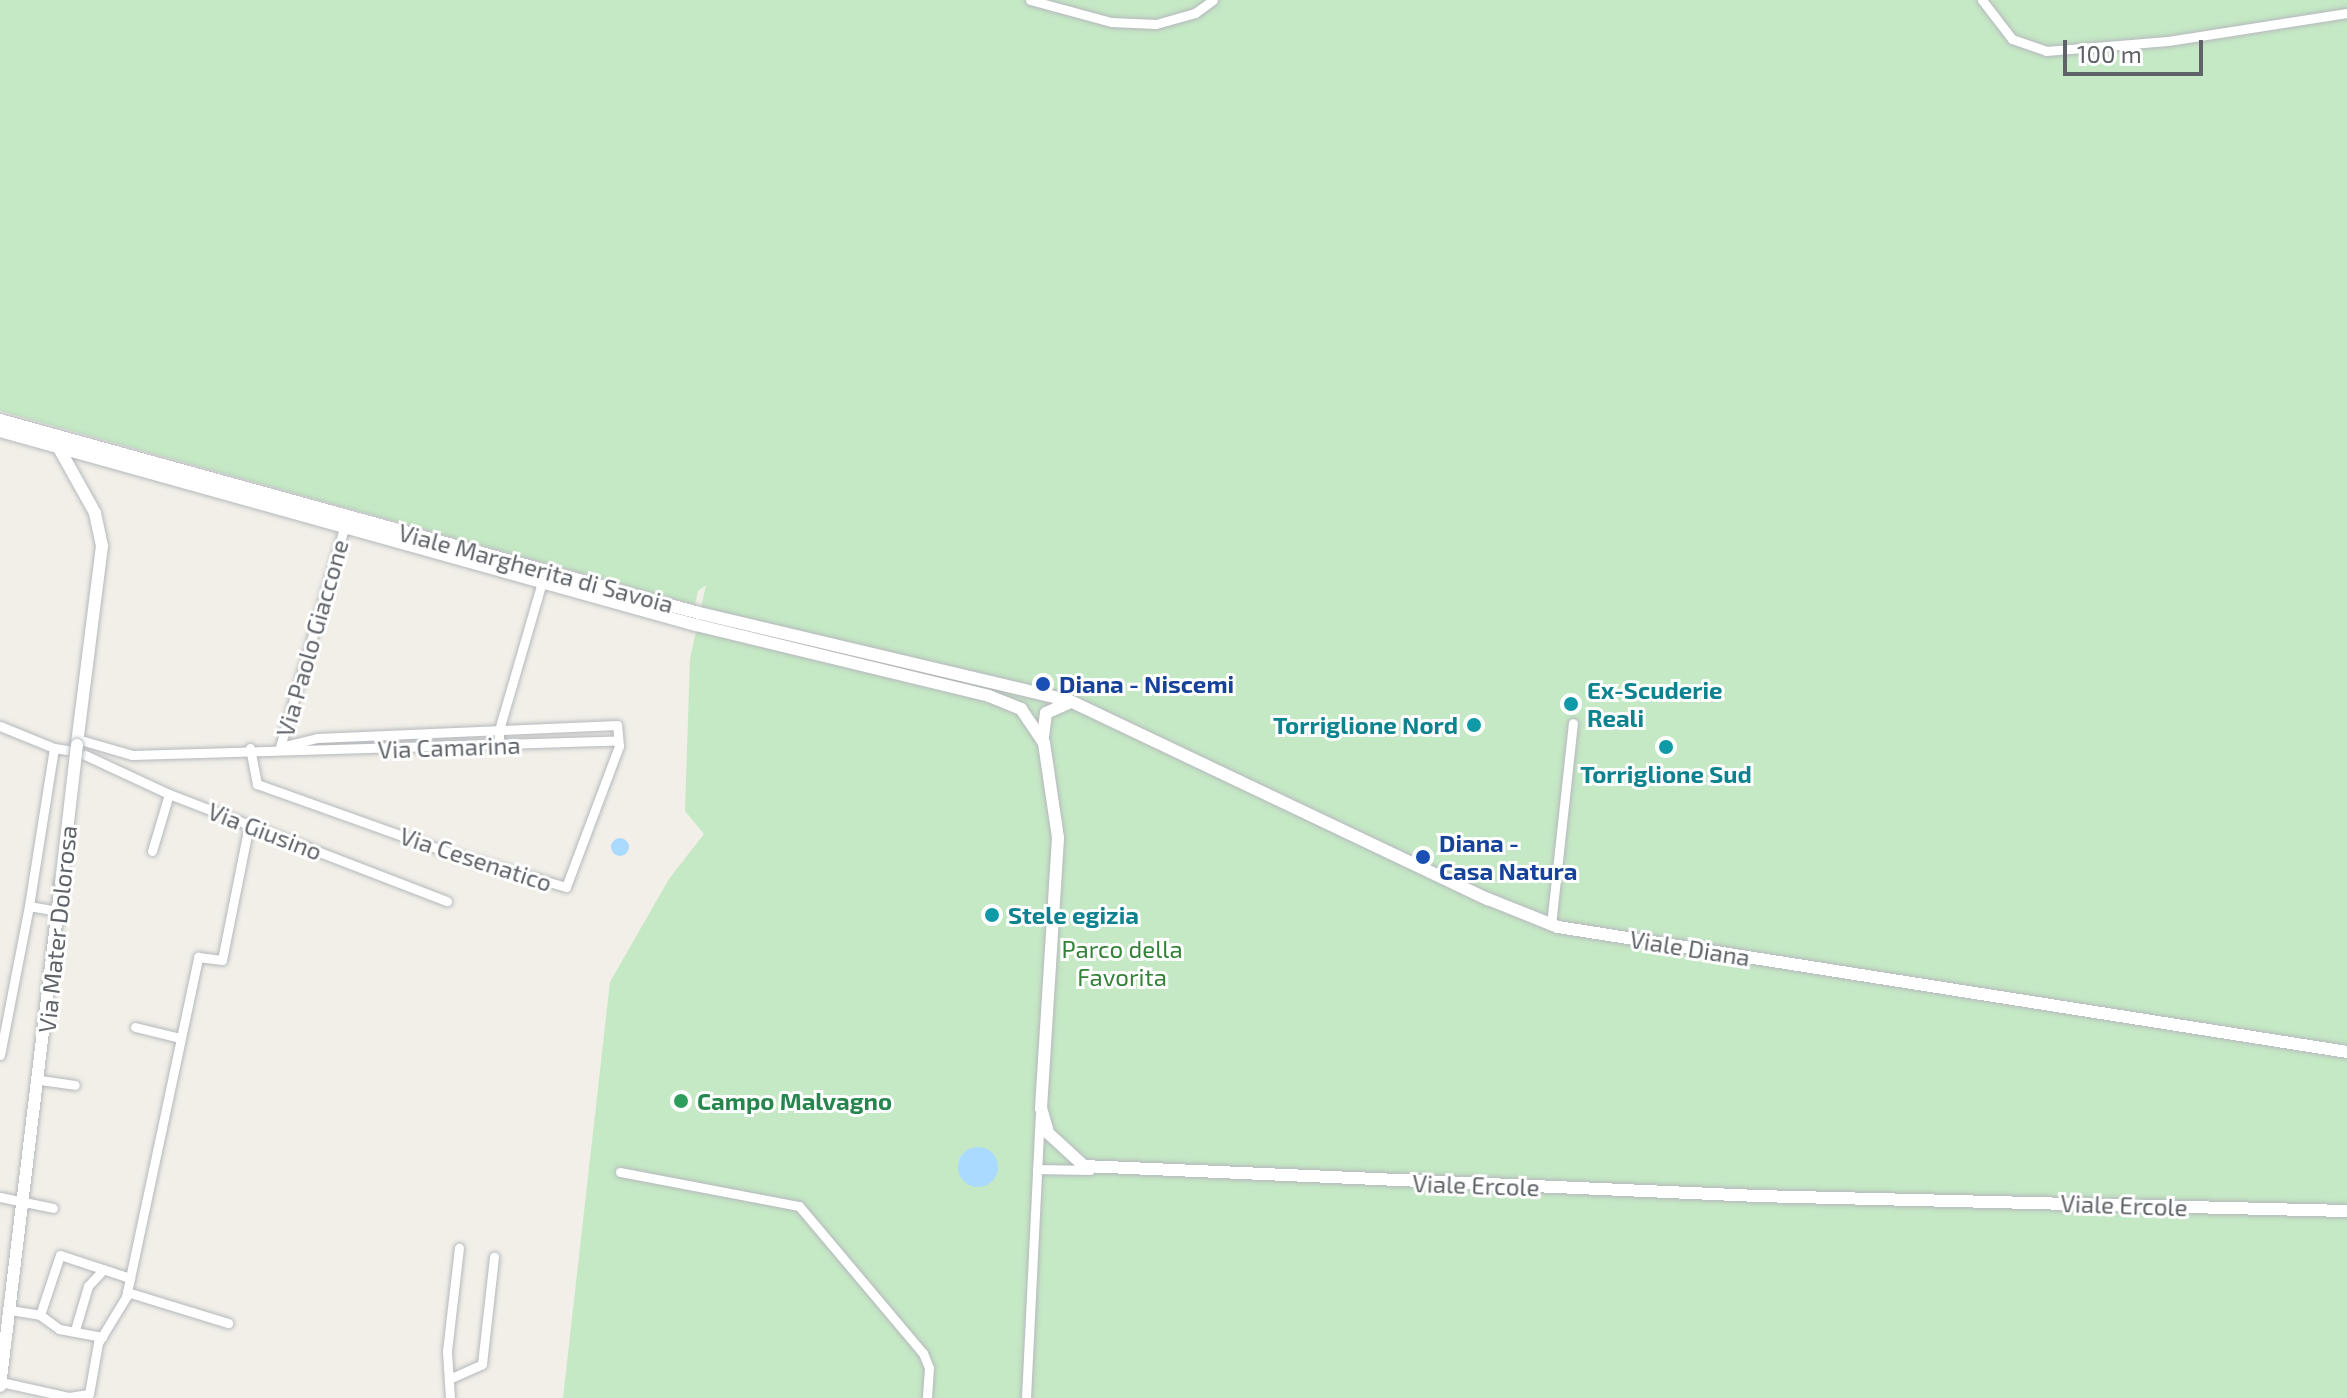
<!DOCTYPE html>
<style>
body{margin:0}
#map{position:relative;width:2347px;height:1398px;overflow:hidden;background:#f1efe8;font-family:"Exo 2",sans-serif}
div>[style]{position:absolute}
.green>*{inset:0;background:#c5e8c5}
.water>*{inset:0;background:#aadaff}
.round{border-radius:50%}
.roads{filter:drop-shadow(0 0 2px #b5b8bc) drop-shadow(0 0 2px #b5b8bc)}
.street>*{height:9px;margin:-4.5px;padding:0 4.5px;transform-origin:4.5px;border-radius:4.5px;background:#fff}
.secondary>*{height:12px;margin:-6px;padding:0 6px;transform-origin:6px;border-radius:6px;background:#fff}
.bridges{filter:drop-shadow(0 0 2px #b6babf) drop-shadow(0 0 2px #b6babf)}
.secondary-bridge>*{height:12px;margin:-6px;padding:0 6px;transform-origin:6px;border-radius:6px;background:#fff}
.dots>*{width:22px;height:22px;translate:-50% -50%;box-sizing:border-box;border:4px solid #fff;border-radius:50%}
span{translate:-50% -50%;white-space:nowrap;text-align:center;line-height:1.15;-webkit-text-stroke:6px #fff;paint-order:stroke}
.street-label{font-size:24px;color:#5f6368}
.transit-label{font-size:24px;color:#164399;font-weight:700}
.left{translate:0 -50%;text-align:left}
.culture-label{font-size:24px;color:#0d838f;font-weight:700}
.right{translate:-100% -50%;text-align:right}
.park-label{font-size:24px;color:#348238}
.leisure-label{font-size:24px;color:#27864d;font-weight:700}
.scale{position:absolute;left:2063px;top:40px;width:140px;height:36px;box-sizing:border-box;border:4px solid #5f6368;border-top:0;padding-left:10px;font-size:24px;line-height:28px;white-space:nowrap;color:#5f6368;-webkit-text-stroke:6px #fff;paint-order:stroke}
</style>
<div id="map">
<div class="green">
<i style="clip-path:polygon(0 0,2347px 0,2347px 1398px,563px 1398px,610px 982px,669px 879px,704px 834px,685px 811px,690px 659px,706px 585px,698px 591px,695px 605px,0 411px)"></i>
</div>
<div class="water">
<i class="round" style="left:611px;top:838px;width:18px;height:18px"></i>
<i class="round" style="left:958px;top:1147px;width:40px;height:40px"></i>
</div>
<div class="roads">
<div class="street">
<i style="left:1030px;top:0;width:84px;rotate:15.2deg"></i>
<i style="left:1111px;top:22px;width:45px;rotate:2.5deg"></i>
<i style="left:1156px;top:24px;width:41px;rotate:-15.8deg"></i>
<i style="left:1195px;top:13px;width:22px;rotate:-36deg"></i>
<i style="left:1982px;top:0;width:49px;rotate:52.4deg"></i>
<i style="left:2012px;top:39px;width:36px;rotate:19deg"></i>
<i style="left:2046px;top:51px;width:122px;rotate:-4.7deg"></i>
<i style="left:2168px;top:41px;width:181px;rotate:-8.9deg"></i>
<i style="left:0;top:726px;width:58px;rotate:22.2deg"></i>
<i style="left:54px;top:748px;width:160px;rotate:99deg"></i>
<i style="left:29px;top:906px;width:29px;rotate:10deg"></i>
<i style="left:77px;top:739px;width:57px;rotate:16.2deg"></i>
<i style="left:132px;top:755px;width:486px;rotate:-1.7deg"></i>
<i style="left:499px;top:745px;width:15px;rotate:-90deg"></i>
<i style="left:499px;top:730px;width:154px;rotate:-73.8deg"></i>
<i style="left:280px;top:747px;width:228px;rotate:-73.7deg"></i>
<i style="left:54px;top:748px;width:13px;rotate:9deg"></i>
<i style="left:250px;top:748px;width:37px;rotate:79deg"></i>
<i style="left:257px;top:784px;width:202px;rotate:19.7deg"></i>
<i style="left:447px;top:852px;width:124px;rotate:16.4deg"></i>
<i style="left:566px;top:887px;width:151px;rotate:-69.4deg"></i>
<i style="left:619px;top:746px;width:21px;rotate:-95deg"></i>
<i style="left:617px;top:725px;width:300px;rotate:177.5deg"></i>
<i style="left:317px;top:738px;width:38px;rotate:166deg"></i>
<i style="left:85px;top:755px;width:93px;rotate:24.9deg"></i>
<i style="left:169px;top:794px;width:298px;rotate:21.1deg"></i>
<i style="left:152px;top:851px;width:59px;rotate:-73.4deg"></i>
<i style="left:1551px;top:925px;width:203px;rotate:-83.8deg"></i>
<i style="left:135px;top:1027px;width:46px;rotate:13.7deg"></i>
<i style="left:0;top:1055px;width:152px;rotate:-79deg"></i>
<i style="left:40px;top:1080px;width:35px;rotate:8deg"></i>
<i style="left:1037px;top:1169px;width:53px;rotate:1.1deg"></i>
<i style="left:620px;top:1172px;width:182px;rotate:10.8deg"></i>
<i style="left:799px;top:1206px;width:192px;rotate:49.9deg"></i>
<i style="left:923px;top:1353px;width:16px;rotate:68deg"></i>
<i style="left:929px;top:1368px;width:30px;rotate:94deg"></i>
<i style="left:0;top:1197px;width:54px;rotate:11.7deg"></i>
<i style="left:127px;top:1292px;width:106px;rotate:17.1deg"></i>
<i style="left:10px;top:1310px;width:30px;rotate:9deg"></i>
<i style="left:40px;top:1315px;width:24px;rotate:36deg"></i>
<i style="left:59px;top:1329px;width:44px;rotate:10.5deg"></i>
<i style="left:40px;top:1315px;width:63px;rotate:-71.6deg"></i>
<i style="left:60px;top:1255px;width:74px;rotate:18.2deg"></i>
<i style="left:75px;top:1330px;width:46px;rotate:-73.5deg"></i>
<i style="left:88px;top:1286px;width:23px;rotate:-47deg"></i>
<i style="left:449px;top:1379px;width:36px;rotate:-24deg"></i>
<i style="left:482px;top:1364px;width:108px;rotate:-83.6deg"></i>
<i style="left:1px;top:1382px;width:70px;rotate:12.4deg"></i>
<i style="left:69px;top:1397px;width:20px;rotate:-9deg"></i>
<i style="left:89px;top:1394px;width:52px;rotate:-80deg"></i>
<i style="left:98px;top:1343px;width:54px;rotate:-58.7deg"></i>
<i style="left:126px;top:1297px;width:348px;rotate:-78deg"></i>
<i style="left:198px;top:957px;width:24px;rotate:7deg"></i>
<i style="left:222px;top:960px;width:138px;rotate:-78.7deg"></i>
<i style="left:450px;top:1398px;width:47px;rotate:-93.7deg"></i>
<i style="left:447px;top:1351px;width:104px;rotate:-83.4deg"></i>
<i style="left:1026px;top:1398px;width:283px;rotate:-87.2deg"></i>
</div>
<div class="secondary">
<i style="left:0;top:420px;width:725px;rotate:15.44deg"></i>
<i style="left:699px;top:613px;width:379px;rotate:13.3deg"></i>
<i style="left:1068px;top:700px;width:465px;rotate:25.4deg"></i>
<i style="left:1488px;top:899px;width:75px;rotate:21.8deg"></i>
<i style="left:1558px;top:927px;width:799px;rotate:9deg"></i>
<i style="left:0;top:431px;width:723px;rotate:15.58deg"></i>
<i style="left:696px;top:625px;width:301px;rotate:13.6deg"></i>
<i style="left:989px;top:696px;width:35px;rotate:22deg"></i>
<i style="left:1021px;top:709px;width:41px;rotate:55.9deg"></i>
<i style="left:1044px;top:743px;width:96px;rotate:81.6deg"></i>
<i style="left:1058px;top:838px;width:271px;rotate:93.6deg"></i>
<i style="left:1041px;top:1108px;width:26px;rotate:74deg"></i>
<i style="left:1048px;top:1133px;width:49px;rotate:42.5deg"></i>
<i style="left:1084px;top:1166px;width:674px;rotate:2.55deg"></i>
<i style="left:1757px;top:1196px;width:590px;rotate:1.46deg"></i>
<i style="left:55px;top:441px;width:82px;rotate:60.9deg"></i>
<i style="left:95px;top:513px;width:34px;rotate:78deg"></i>
<i style="left:102px;top:546px;width:201px;rotate:97.2deg"></i>
<i style="left:1043px;top:737px;width:24px;rotate:-83deg"></i>
<i style="left:1046px;top:713px;width:24px;rotate:-24deg"></i>
<i style="left:0;top:1386px;width:507px;rotate:-83.09deg"></i>
</div>
</div>
<div class="bridges">
<div class="secondary-bridge">
<i style="left:61px;top:883px;width:139px;rotate:-83.4deg"></i>
</div>
</div>
<div class="dots">
<i style="left:1043px;top:684px;background:#1a4fb4"></i>
<i style="left:1571px;top:704px;background:#0f9aa8"></i>
<i style="left:1474px;top:725px;background:#0f9aa8"></i>
<i style="left:1666px;top:747px;background:#0f9aa8"></i>
<i style="left:1423px;top:857px;background:#1a4fb4"></i>
<i style="left:992px;top:915px;background:#0f9aa8"></i>
<i style="left:681px;top:1101px;background:#2e9e5b"></i>
</div>
<div class="street-label">
<span style="left:536px;top:568px;rotate:15deg">Viale Margherita di Savoia</span>
<span style="left:312px;top:638px;rotate:-74deg">Via Paolo Giaccone</span>
<span style="left:449px;top:747px;rotate:-2deg">Via Camarina</span>
<span style="left:265px;top:831px;rotate:21deg">Via Giusino</span>
<span style="left:476px;top:859px;rotate:18deg">Via Cesenatico</span>
<span style="left:57px;top:929px;rotate:-84deg">Via Mater Dolorosa</span>
<span style="left:1690px;top:948px;rotate:9deg">Viale Diana</span>
<span style="left:1476px;top:1185px;rotate:2deg">Viale Ercole</span>
<span style="left:2124px;top:1205px;rotate:2deg">Viale Ercole</span>
</div>
<div class="transit-label">
<span class="left" style="left:1059px;top:684px">Diana - Niscemi</span>
<span class="left" style="left:1439px;top:857px">Diana -<br>Casa Natura</span>
</div>
<div class="culture-label">
<span class="left" style="left:1587px;top:704px">Ex-Scuderie<br>Reali</span>
<span class="right" style="left:1458px;top:725px">Torriglione Nord</span>
<span style="left:1666px;top:774px">Torriglione Sud</span>
<span class="left" style="left:1008px;top:915px">Stele egizia</span>
</div>
<div class="park-label">
<span style="left:1122px;top:963px">Parco della<br>Favorita</span>
</div>
<div class="leisure-label">
<span class="left" style="left:697px;top:1101px">Campo Malvagno</span>
</div>
<div class="scale">100 m</div>
</div>
